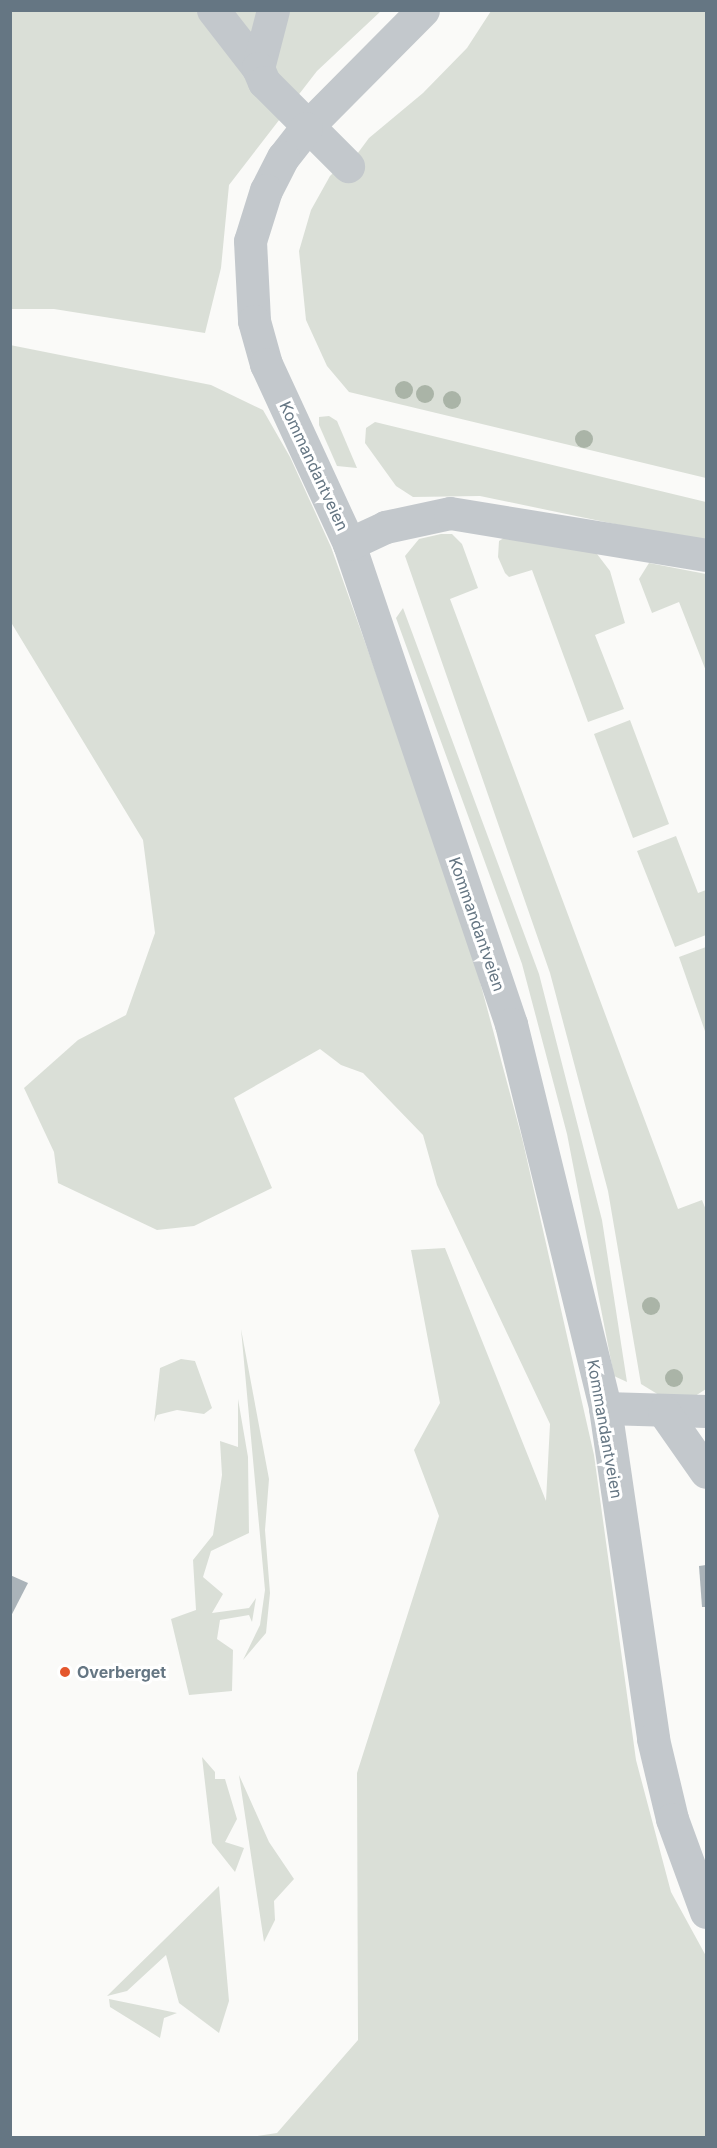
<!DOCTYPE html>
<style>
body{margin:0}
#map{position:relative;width:717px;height:2148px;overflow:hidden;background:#fafaf8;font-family:Inter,sans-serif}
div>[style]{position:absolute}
.green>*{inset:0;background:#dadfd7}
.building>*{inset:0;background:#aab3b9}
.minor>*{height:33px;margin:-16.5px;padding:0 16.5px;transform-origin:16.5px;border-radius:16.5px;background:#c3c8cc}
.trees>*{width:18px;height:18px;margin:-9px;border-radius:50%;background:#aab4a7}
.dots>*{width:16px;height:16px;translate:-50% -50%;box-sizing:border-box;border:3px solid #fff;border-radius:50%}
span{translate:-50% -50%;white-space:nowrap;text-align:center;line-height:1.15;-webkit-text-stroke:6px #fff;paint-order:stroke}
.street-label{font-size:16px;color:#657683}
.poi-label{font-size:16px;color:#657683;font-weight:700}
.left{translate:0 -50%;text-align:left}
.frame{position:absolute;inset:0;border:12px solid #657683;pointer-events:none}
</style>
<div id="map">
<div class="green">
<i style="clip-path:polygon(10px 11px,381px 11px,317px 71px,229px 185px,221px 268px,205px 333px,54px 309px,11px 309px)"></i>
<i style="clip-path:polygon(491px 11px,706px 11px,706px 478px,349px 392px,327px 366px,306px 320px,299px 251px,311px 210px,330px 176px,335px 171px,343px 173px,369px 138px,423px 93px,467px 48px)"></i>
<i style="clip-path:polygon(10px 345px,211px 385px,263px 410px,290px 457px,331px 547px,461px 911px,523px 1142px,594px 1455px,636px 1760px,671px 1892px,706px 1956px,706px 2137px,251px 2137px,277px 2133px,358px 2040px,357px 1773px,439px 1516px,414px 1450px,440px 1403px,411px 1250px,445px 1248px,546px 1501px,550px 1424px,437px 1185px,423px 1135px,363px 1073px,341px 1065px,320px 1049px,234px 1098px,272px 1188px,194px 1226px,157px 1230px,58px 1183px,54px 1152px,24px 1088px,78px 1040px,126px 1015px,155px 933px,143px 840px,12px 624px)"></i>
<i style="clip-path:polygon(329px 416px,337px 421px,357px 468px,337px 466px,319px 425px,319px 417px)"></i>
<i style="clip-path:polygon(375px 422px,706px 502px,706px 543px,480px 496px,413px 497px,396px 486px,365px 443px,366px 428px)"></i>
<i style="clip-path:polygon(441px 534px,452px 534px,462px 544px,478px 588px,450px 599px,678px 1209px,702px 1200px,706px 1210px,706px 1389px,689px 1400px,659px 1395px,641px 1384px,608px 1191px,550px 973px,405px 556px,419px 539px)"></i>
<i style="clip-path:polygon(507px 536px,594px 550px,610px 571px,625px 623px,595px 635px,624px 709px,588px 722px,532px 570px,509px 577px,505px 573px,498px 557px,499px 541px)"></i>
<i style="clip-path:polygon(649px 563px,706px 574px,706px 671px,679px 602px,652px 613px,639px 579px)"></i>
<i style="clip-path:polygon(403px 608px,539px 974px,602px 1220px,627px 1382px,614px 1376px,567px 1134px,522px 964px,396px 618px)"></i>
<i style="clip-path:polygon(630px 720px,669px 824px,633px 838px,594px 734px)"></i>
<i style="clip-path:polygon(676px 836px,698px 893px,706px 890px,706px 935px,675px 947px,637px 851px)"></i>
<i style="clip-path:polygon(706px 947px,706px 1034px,679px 957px)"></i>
<i style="clip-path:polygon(241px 1329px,269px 1479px,265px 1530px,270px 1593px,266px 1633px,243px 1660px,260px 1625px,265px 1590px)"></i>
<i style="clip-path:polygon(181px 1359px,195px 1361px,212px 1408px,204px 1414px,177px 1410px,157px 1415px,154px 1422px,160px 1368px)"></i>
<i style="clip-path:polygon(238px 1399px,248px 1457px,249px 1533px,211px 1551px,203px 1577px,223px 1594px,212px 1613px,249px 1608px,256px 1598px,252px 1622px,249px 1615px,220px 1620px,217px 1639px,233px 1650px,232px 1691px,189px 1695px,171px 1619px,196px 1610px,193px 1560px,213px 1535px,222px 1475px,220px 1441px,238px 1447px)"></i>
<i style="clip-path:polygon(202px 1757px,215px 1772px,215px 1779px,225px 1779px,237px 1819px,225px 1842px,244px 1848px,235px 1872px,212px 1843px)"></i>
<i style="clip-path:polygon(239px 1775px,269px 1842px,294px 1879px,274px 1901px,275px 1920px,264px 1942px)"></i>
<i style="clip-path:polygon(219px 1886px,229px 2001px,219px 2033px,179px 2003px,166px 1955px,127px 1991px,107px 1996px)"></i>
<i style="clip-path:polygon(109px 1999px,177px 2013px,164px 2018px,160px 2038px,110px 2007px)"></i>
</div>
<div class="building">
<i style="clip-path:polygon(706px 1565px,706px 1607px,702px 1607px,699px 1566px)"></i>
<i style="clip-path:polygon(10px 1575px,28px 1583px,10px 1618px)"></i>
</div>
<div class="minor">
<i style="left:213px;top:10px;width:73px;rotate:52.2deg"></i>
<i style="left:273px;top:10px;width:60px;rotate:104.5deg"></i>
<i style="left:258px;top:68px;width:15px;rotate:67deg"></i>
<i style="left:264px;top:82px;width:119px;rotate:45deg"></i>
<i style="left:423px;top:10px;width:166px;rotate:134.8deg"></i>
<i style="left:306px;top:128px;width:37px;rotate:128deg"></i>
<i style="left:283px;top:157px;width:37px;rotate:117deg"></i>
<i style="left:266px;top:190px;width:53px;rotate:107.4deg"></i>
<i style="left:250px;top:241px;width:80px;rotate:87.1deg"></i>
<i style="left:254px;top:321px;width:45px;rotate:74.4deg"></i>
<i style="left:266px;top:364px;width:198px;rotate:65.2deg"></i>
<i style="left:349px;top:544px;width:507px;rotate:71.35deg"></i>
<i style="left:511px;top:1024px;width:395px;rotate:76.2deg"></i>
<i style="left:605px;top:1408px;width:334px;rotate:81.7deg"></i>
<i style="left:653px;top:1739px;width:82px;rotate:76.6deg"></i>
<i style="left:672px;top:1819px;width:99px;rotate:69.9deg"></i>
<i style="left:349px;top:544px;width:40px;rotate:-25deg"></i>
<i style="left:385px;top:527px;width:66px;rotate:-12.2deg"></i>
<i style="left:450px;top:513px;width:259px;rotate:9.3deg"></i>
<i style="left:605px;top:1408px;width:101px;rotate:1.7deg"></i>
<i style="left:664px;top:1412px;width:73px;rotate:55deg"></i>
</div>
<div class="trees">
<i style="left:404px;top:390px"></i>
<i style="left:425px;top:394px"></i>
<i style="left:452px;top:400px"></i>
<i style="left:584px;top:439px"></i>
<i style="left:651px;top:1306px"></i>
<i style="left:674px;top:1378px"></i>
</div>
<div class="dots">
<i style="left:65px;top:1672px;background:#e4572e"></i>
</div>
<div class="street-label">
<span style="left:314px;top:466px;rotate:65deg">Kommandantveien</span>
<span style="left:477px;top:924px;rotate:71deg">Kommandantveien</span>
<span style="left:605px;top:1429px;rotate:80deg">Kommandantveien</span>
</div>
<div class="poi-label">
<span class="left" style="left:77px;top:1672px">Overberget</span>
</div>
<div class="frame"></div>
</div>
